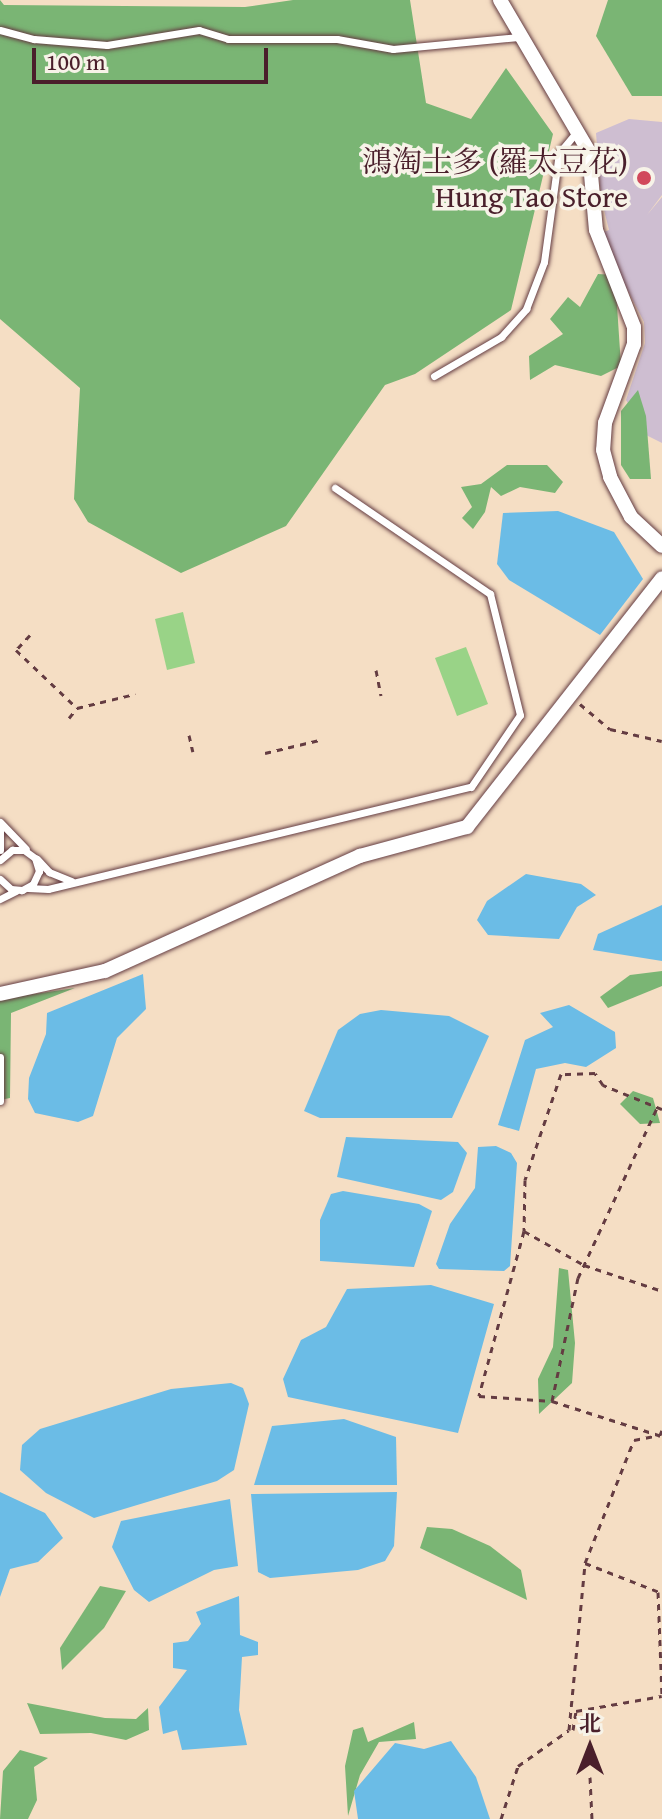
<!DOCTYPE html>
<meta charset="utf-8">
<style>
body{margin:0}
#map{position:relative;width:662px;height:1819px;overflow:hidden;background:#f5dec4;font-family:"Gentium Book Plus","Noto Serif SC",serif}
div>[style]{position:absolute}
.industrial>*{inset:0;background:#cebed1}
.green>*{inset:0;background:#99d387}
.forest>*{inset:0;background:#7ab574}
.water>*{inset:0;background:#6bbce6}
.path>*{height:3px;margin-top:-1.5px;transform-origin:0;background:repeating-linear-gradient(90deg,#643c42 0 6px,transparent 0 12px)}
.roads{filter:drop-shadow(0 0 2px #643c42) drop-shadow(0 0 2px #643c42)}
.lane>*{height:7px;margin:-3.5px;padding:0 3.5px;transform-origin:3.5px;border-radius:3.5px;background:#fff}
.street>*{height:14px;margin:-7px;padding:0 7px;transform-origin:7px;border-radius:7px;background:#fff}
.dots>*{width:22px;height:22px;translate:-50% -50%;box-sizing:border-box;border:4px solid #f7f3e8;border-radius:50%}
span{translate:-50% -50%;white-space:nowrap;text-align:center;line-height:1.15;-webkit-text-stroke:7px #f7f3e8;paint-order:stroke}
.poi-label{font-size:30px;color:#4a1f2b}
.right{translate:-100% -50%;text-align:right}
.north{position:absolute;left:550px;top:1707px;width:80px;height:80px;-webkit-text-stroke:6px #f7f3e8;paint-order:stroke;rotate:0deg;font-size:22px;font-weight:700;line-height:32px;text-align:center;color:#4a1f2b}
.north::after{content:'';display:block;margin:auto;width:28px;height:36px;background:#4a1f2b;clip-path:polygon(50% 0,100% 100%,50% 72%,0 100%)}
.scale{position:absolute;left:32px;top:48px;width:236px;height:36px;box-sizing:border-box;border:4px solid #4a1f2b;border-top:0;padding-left:10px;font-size:24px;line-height:28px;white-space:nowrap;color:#4a1f2b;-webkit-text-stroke:6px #f7f3e8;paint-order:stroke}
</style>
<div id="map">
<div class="industrial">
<i style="clip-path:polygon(629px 119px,662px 122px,662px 195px,647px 215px,662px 197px,662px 443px,646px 435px,626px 400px,645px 343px,644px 322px,599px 234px,609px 230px,601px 198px,596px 133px)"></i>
</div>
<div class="green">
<i style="clip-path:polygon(183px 612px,195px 663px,167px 670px,155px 619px)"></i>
<i style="clip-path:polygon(466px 647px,488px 704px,457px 716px,435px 658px)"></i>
</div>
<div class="forest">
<i style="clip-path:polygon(0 0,4px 5px,245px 7px,293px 0,410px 0,426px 103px,471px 119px,506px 68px,553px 134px,511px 310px,415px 374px,385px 385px,286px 526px,181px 573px,88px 522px,74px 499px,80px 388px,0 319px)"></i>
<i style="clip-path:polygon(608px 0,662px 0,662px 96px,632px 96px,596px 36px)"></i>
<i style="clip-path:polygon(598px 274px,615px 275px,621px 366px,601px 376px,555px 365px,530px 380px,529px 356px,563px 334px,550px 319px,568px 297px,580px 307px)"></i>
<i style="clip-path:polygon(638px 390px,646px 416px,651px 479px,630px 479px,621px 465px,621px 411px)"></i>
<i style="clip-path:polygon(507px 465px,547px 465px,563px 482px,555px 493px,520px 487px,501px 496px,491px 487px,485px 512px,473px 529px,462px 518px,472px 507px,461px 487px,481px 484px)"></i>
<i style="clip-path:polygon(662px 971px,662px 986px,608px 1008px,600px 997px,630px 975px)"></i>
<i style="clip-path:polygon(75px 988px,11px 1013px,10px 1098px,0 1100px,0 999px)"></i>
<i style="clip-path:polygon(633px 1091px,653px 1098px,660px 1123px,640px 1124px,620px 1104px)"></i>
<i style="clip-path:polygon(559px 1268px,568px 1270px,575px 1343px,572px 1383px,539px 1414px,538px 1379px,553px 1347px)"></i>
<i style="clip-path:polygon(427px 1527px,452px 1529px,490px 1546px,521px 1570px,527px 1600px,420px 1548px)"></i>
<i style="clip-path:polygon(100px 1586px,126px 1591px,104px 1628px,62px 1670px,60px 1648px)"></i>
<i style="clip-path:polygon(27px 1703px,105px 1718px,136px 1719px,148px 1708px,149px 1730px,126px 1740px,91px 1733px,40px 1734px)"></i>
<i style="clip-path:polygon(414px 1722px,416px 1739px,379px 1742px,360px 1775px,348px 1816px,345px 1766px,353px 1730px,363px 1727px,368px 1742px)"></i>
<i style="clip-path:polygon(20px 1750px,48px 1758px,34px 1767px,37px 1800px,28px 1819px,0 1819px,3px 1771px)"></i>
</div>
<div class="water">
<i style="clip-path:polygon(558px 511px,614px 532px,643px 579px,600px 635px,509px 580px,497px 564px,503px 513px)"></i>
<i style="clip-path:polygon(526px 874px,581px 884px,596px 895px,577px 907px,559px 939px,488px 935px,477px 920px,487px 901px)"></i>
<i style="clip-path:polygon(662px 905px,662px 961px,593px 950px,598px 934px)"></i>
<i style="clip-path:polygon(143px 974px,146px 1009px,117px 1038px,93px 1116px,78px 1122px,35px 1113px,28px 1099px,29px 1078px,46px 1034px,47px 1013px)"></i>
<i style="clip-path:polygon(569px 1005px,615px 1032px,616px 1048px,586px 1067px,565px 1063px,536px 1069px,519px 1131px,498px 1125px,525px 1040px,553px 1027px,540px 1013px)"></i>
<i style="clip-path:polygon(381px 1010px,449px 1016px,489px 1036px,452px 1118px,320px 1118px,304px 1111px,338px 1030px,360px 1014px)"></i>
<i style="clip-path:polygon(346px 1137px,458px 1142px,467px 1153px,453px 1192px,441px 1200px,337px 1177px)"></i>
<i style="clip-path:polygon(496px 1146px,511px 1153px,517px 1163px,510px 1266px,504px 1271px,439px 1269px,436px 1264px,450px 1224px,475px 1188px,478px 1147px)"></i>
<i style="clip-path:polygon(343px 1191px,419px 1204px,432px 1211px,414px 1267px,320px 1261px,320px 1220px,331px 1194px)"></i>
<i style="clip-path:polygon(431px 1285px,494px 1304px,458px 1433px,288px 1397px,283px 1379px,301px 1340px,326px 1327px,347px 1289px)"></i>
<i style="clip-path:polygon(231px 1383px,243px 1388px,249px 1404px,234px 1470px,217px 1481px,94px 1518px,46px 1493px,20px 1470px,22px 1445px,40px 1429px,171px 1389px)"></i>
<i style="clip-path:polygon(344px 1419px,396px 1437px,397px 1485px,254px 1485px,272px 1426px)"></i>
<i style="clip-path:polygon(0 1492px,45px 1513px,63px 1538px,38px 1562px,10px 1569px,0 1597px)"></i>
<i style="clip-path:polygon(397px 1492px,394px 1546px,385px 1561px,358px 1570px,270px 1578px,258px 1572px,251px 1494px)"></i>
<i style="clip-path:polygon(230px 1499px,238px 1566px,214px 1570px,149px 1602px,134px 1590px,112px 1547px,121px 1521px)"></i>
<i style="clip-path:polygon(239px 1596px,240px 1635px,258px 1642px,258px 1655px,242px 1657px,239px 1710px,247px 1745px,182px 1750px,177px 1730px,163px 1734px,159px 1707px,187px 1670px,173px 1668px,173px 1643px,188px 1641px,201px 1624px,196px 1612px)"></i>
<i style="clip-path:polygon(451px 1741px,476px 1777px,490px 1819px,358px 1819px,354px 1791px,395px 1743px,424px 1749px)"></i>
</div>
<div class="path">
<i style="left:30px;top:635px;width:21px;rotate:133deg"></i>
<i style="left:16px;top:650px;width:84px;rotate:43.6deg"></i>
<i style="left:376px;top:670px;width:26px;rotate:79deg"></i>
<i style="left:580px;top:704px;width:39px;rotate:40deg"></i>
<i style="left:610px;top:729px;width:53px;rotate:13deg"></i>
<i style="left:69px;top:718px;width:13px;rotate:-51deg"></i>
<i style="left:77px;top:708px;width:60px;rotate:-13.6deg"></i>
<i style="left:189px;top:735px;width:17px;rotate:77deg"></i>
<i style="left:265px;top:753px;width:56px;rotate:-13.5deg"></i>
<i style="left:662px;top:1109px;width:64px;rotate:-157.9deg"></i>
<i style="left:603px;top:1085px;width:14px;rotate:-124deg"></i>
<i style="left:595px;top:1073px;width:34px;rotate:178deg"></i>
<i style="left:561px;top:1074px;width:112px;rotate:108.8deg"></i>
<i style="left:525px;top:1180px;width:51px;rotate:91.1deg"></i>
<i style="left:524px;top:1231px;width:171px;rotate:105.3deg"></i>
<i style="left:479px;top:1396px;width:73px;rotate:3.9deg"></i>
<i style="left:552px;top:1401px;width:115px;rotate:17.7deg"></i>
<i style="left:524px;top:1231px;width:69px;rotate:29.5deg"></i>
<i style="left:584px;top:1265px;width:82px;rotate:18.4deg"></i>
<i style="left:552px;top:1401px;width:126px;rotate:-78.1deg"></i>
<i style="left:578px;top:1278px;width:187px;rotate:-65.1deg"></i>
<i style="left:585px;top:1563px;width:132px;rotate:-68.3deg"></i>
<i style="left:634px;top:1440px;width:26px;rotate:-11deg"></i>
<i style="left:660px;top:1435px;width:5px;rotate:-68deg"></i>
<i style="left:658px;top:1592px;width:104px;rotate:87.8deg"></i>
<i style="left:573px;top:1730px;width:19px;rotate:-81deg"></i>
<i style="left:576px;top:1711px;width:87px;rotate:-9.9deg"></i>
<i style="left:590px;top:1777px;width:42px;rotate:87.3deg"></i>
<i style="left:501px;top:1819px;width:56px;rotate:-72.2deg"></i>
<i style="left:518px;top:1766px;width:62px;rotate:-35.2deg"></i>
<i style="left:569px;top:1730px;width:168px;rotate:-84.5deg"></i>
<i style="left:585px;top:1563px;width:83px;rotate:21.3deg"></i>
</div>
<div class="roads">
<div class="lane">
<i style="left:0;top:30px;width:35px;rotate:15deg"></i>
<i style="left:34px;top:39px;width:73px;rotate:4.7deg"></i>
<i style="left:107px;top:45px;width:93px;rotate:-9.3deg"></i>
<i style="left:199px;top:30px;width:30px;rotate:17deg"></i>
<i style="left:228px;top:39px;width:109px"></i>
<i style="left:337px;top:39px;width:57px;rotate:10.1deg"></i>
<i style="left:393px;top:49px;width:126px;rotate:-5.5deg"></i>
<i style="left:434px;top:376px;width:78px;rotate:-30.2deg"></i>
<i style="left:501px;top:337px;width:38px;rotate:-48deg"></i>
<i style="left:526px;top:309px;width:50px;rotate:-69deg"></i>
<i style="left:544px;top:262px;width:110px;rotate:-82.2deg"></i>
<i style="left:559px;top:153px;width:25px;rotate:-50deg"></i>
<i style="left:0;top:822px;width:37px;rotate:46deg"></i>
<i style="left:0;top:850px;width:27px;rotate:-90deg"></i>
<i style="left:37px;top:859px;width:18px;rotate:47deg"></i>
<i style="left:49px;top:872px;width:24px;rotate:22deg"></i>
<i style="left:0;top:860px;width:16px;rotate:-40deg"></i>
<i style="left:12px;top:850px;width:12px"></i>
<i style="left:24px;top:850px;width:14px;rotate:36deg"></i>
<i style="left:35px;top:858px;width:14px;rotate:73deg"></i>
<i style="left:39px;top:871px;width:14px;rotate:115deg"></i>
<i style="left:33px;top:884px;width:13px;rotate:151deg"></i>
<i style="left:22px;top:890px;width:11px;rotate:-175deg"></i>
<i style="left:11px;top:889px;width:15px;rotate:-138deg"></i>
<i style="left:28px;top:888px;width:20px;rotate:3deg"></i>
<i style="left:48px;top:889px;width:435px;rotate:-13.6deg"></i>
<i style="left:471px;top:787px;width:87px;rotate:-55.8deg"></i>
<i style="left:520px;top:715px;width:125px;rotate:-103.9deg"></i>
<i style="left:490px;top:594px;width:188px;rotate:-145.6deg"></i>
<i style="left:0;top:899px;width:18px;rotate:-27deg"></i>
<i style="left:0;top:1057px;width:44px;rotate:90deg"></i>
</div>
<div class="street">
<i style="left:500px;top:0;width:176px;rotate:59.6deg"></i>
<i style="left:589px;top:152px;width:78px;rotate:84.9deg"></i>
<i style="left:596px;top:230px;width:104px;rotate:68.6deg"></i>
<i style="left:634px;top:327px;width:17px;rotate:90deg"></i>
<i style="left:634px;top:344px;width:84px;rotate:110.2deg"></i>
<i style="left:605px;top:423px;width:27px;rotate:94deg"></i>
<i style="left:603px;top:450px;width:28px;rotate:75deg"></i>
<i style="left:610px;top:477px;width:45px;rotate:62.3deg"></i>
<i style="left:631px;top:517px;width:42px;rotate:43.1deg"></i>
<i style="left:0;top:994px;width:107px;rotate:-12.4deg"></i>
<i style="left:105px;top:971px;width:280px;rotate:-24.3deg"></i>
<i style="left:360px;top:856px;width:111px;rotate:-15.2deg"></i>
<i style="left:467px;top:827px;width:316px;rotate:-51.9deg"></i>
</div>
</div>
<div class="dots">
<i style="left:644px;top:178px;background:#d1495b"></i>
</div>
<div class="poi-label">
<span class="right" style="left:628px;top:178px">鴻淘士多 (羅太豆花)<br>Hung Tao Store</span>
</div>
<div class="north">北</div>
<div class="scale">100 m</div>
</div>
